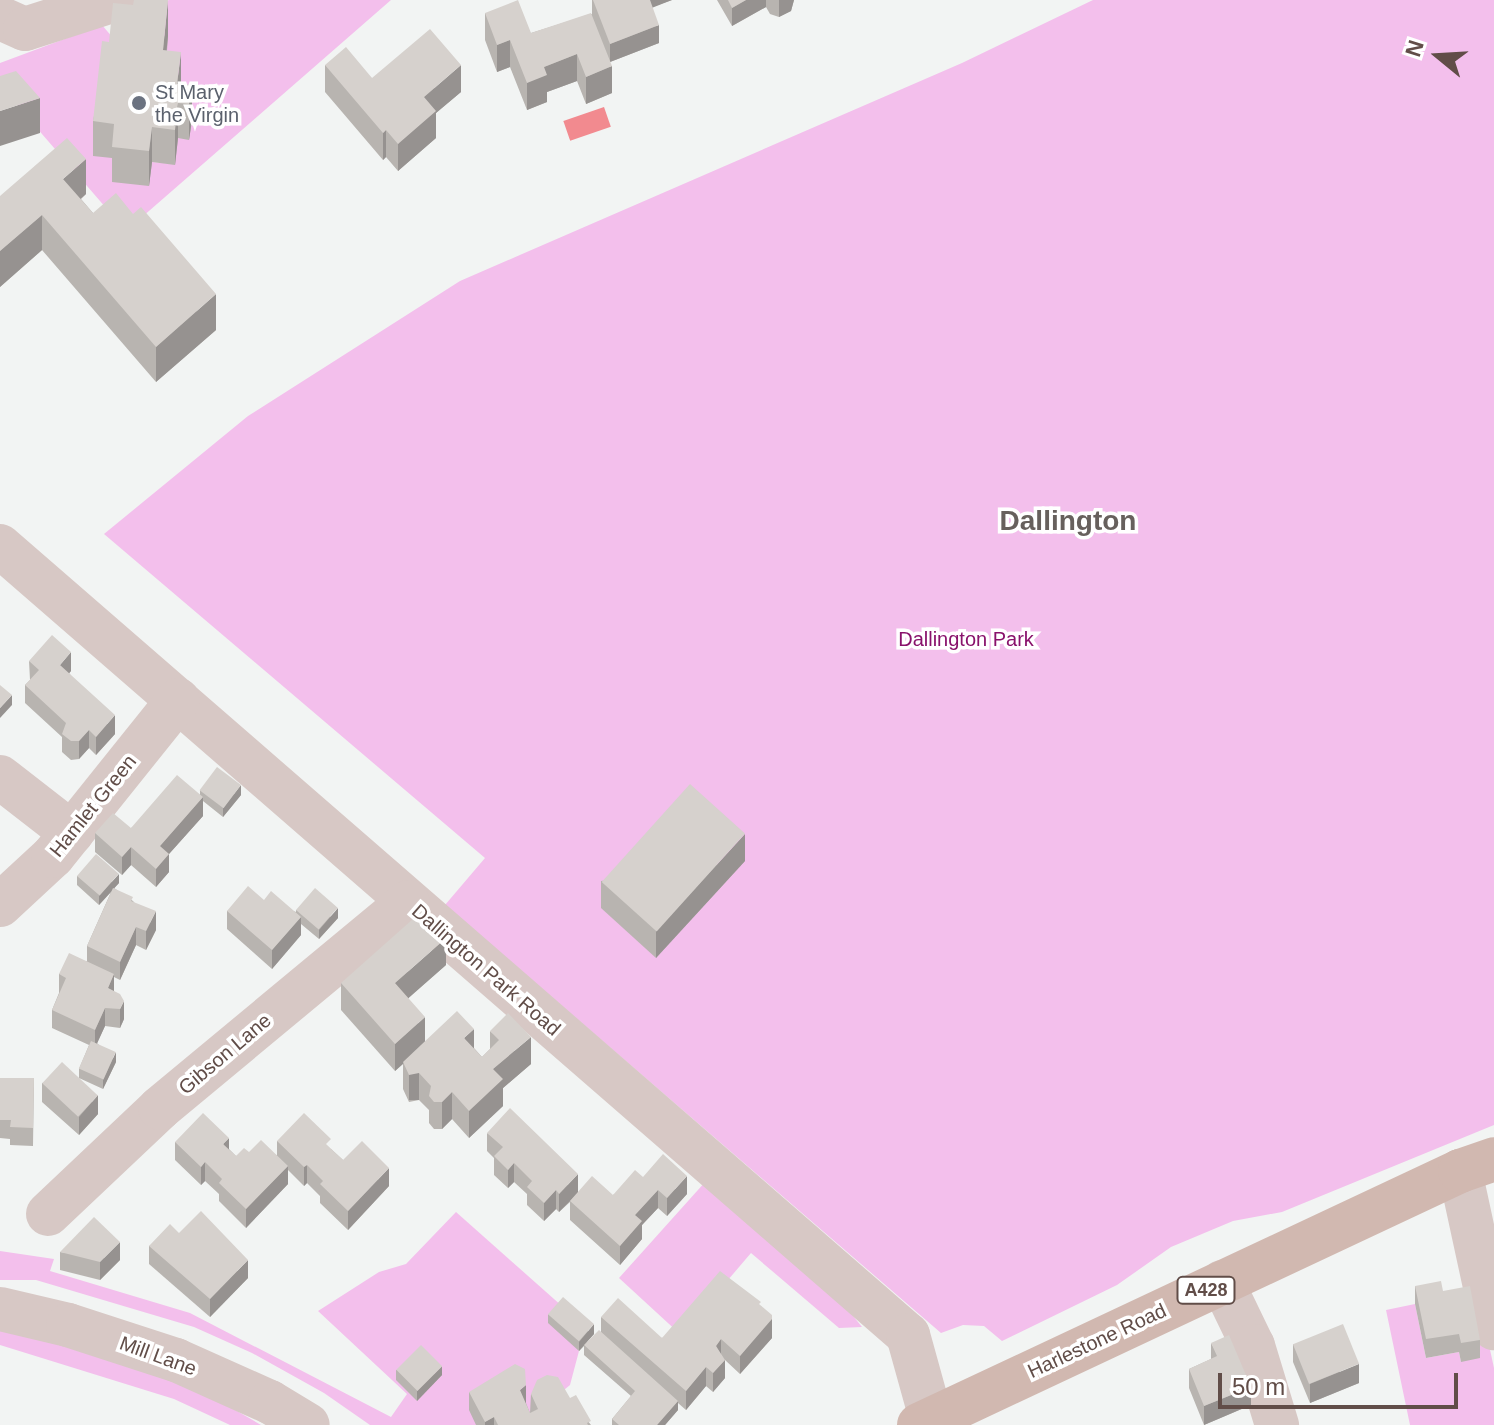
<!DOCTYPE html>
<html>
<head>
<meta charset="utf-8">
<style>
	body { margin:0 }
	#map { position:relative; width:1494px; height:1425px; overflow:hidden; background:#f2f4f3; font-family:Helvetica,sans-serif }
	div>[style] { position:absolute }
	.green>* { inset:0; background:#f3bfec }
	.water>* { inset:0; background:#f28a8f; transform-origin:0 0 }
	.minor>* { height:44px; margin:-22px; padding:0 22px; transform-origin:22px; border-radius:22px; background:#d7c8c5 }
	.major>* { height:44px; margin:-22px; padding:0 22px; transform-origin:22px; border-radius:22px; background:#d1b8b0 }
	.wall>* { inset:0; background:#b8b4b0 }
	.shaded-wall>* { inset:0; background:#969290; transform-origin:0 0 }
	.building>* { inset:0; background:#d6d1cd; transform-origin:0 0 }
	.dots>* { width:22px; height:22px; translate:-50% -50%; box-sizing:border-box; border:4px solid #fff; border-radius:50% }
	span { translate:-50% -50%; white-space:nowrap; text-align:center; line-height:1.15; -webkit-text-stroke:7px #fff; paint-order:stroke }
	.shield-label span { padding:2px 6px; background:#fff; border:2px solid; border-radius:6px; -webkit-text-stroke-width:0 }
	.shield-label { font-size:18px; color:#614d48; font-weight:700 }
	.worship-label { font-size:20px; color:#5b616d }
	.left { translate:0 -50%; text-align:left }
	.park-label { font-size:20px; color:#89126c }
	.street-label { font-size:20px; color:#614d48 }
	.district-label { font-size:28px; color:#67605d; font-weight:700 }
	.north { position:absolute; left:1398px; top:16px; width:80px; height:80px; -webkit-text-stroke:6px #fff; paint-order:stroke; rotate:288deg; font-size:22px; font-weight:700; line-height:32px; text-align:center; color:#614d48 }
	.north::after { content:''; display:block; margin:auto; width:28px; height:36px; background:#614d48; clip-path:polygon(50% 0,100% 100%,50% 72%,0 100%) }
	.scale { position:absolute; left:1218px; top:1373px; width:240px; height:36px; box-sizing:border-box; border:4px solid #614d48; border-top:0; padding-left:10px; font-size:24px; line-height:28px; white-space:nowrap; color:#614d48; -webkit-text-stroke:6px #fff; paint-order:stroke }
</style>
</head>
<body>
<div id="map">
	<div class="green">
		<div style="clip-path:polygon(169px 0,391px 0,126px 231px,16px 104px,0 80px,0 63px,102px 25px,113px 38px,152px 162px,175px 164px,111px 22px)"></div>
		<div style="clip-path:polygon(1093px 0,1494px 0,1494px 1125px,1282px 1212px,1233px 1221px,1171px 1247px,1117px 1285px,1002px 1341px,984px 1326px,963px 1325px,941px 1333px,445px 905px,485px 858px,104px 534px,248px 416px,460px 281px,962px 63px)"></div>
		<div style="clip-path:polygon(706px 1181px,841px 1301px,862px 1327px,839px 1328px,751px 1253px,681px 1335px,619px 1278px)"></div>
		<div style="clip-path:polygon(456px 1212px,563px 1307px,579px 1351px,570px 1385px,558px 1395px,537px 1425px,520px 1408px,526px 1403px,525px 1387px,476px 1425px,370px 1425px,324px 1393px,252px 1353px,194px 1327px,36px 1280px,0 1280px,0 1251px,54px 1259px,50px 1271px,190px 1313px,391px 1417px,407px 1394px,318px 1311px,379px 1272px,406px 1264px)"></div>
		<div style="clip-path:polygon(1415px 1304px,1426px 1358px,1459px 1352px,1461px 1362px,1476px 1338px,1487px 1336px,1494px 1368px,1494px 1425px,1410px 1425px,1386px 1310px)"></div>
		<div style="clip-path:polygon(0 1328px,29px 1333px,167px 1378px,225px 1404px,261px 1425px,230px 1425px,174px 1399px,0 1345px)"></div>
	</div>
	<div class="water">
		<div style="left:604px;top:107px;width:21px;height:43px;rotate:71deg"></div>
	</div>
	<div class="minor">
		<div style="left:0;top:18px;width:27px;rotate:24deg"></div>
		<div style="left:25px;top:29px;width:95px;rotate:-17.9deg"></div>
		<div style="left:0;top:546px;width:1203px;rotate:40.99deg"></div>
		<div style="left:908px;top:1335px;width:86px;rotate:74.5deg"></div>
		<div style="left:0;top:777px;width:91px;rotate:37.9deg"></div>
		<div style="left:0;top:905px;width:72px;rotate:-42.8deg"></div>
		<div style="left:53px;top:856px;width:200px;rotate:-51.3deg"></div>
		<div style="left:1460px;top:1171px;width:161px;rotate:77.8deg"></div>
		<div style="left:48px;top:1214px;width:154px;rotate:-43.4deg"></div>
		<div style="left:160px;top:1108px;width:322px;rotate:-39.7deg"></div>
		<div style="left:1222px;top:1282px;width:71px;rotate:64.2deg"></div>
		<div style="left:1253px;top:1346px;width:83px;rotate:73.1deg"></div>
		<div style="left:0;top:1309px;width:70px;rotate:13.2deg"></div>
		<div style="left:68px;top:1325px;width:114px;rotate:18deg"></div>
		<div style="left:176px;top:1360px;width:103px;rotate:24.1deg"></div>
		<div style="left:270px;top:1402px;width:44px;rotate:31.2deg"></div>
	</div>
	<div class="major">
		<div style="left:919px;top:1425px;width:598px;rotate:-25.15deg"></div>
		<div style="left:1460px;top:1171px;width:36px;rotate:-19deg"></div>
	</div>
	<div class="wall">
		<div style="clip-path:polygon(592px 0,672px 0,652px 7px,659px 43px,610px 62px,612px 93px,586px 104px,577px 81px,547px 92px,547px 102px,527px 110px,510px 67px,497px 72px,485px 40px,485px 13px,531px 33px,592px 14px)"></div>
		<div style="clip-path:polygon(717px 0,794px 0,791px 11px,779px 17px,770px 14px,766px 7px,732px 26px)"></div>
		<div style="clip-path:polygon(168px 36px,167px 51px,181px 84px,192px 85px,192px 120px,189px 140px,178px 138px,175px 165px,152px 162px,149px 186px,112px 182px,112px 158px,93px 156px,93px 121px,109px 42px)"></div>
		<div style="clip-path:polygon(325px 65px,372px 78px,461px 92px,436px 113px,436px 138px,398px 171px,386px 157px,383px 160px,325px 92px)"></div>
		<div style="clip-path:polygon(86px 194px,81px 199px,93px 213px,216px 330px,156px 382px,42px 250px,0 287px,0 196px)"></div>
		<div style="clip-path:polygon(29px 661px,71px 671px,69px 673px,115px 734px,96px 755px,89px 748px,79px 759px,71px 760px,62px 752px,62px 737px,25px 703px,25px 685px,30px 680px)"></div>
		<div style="clip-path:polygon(200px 790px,241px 795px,223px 817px,203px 801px,203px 816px,169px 854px,169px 872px,156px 887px,131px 865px,122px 875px,95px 852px,95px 833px,131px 828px,200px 795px)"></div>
		<div style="clip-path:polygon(745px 861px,656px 958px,601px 908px,601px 881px)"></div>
		<div style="clip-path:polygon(77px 876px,119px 883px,114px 888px,133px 901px,156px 930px,146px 950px,136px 945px,120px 980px,114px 977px,114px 991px,124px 1019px,120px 1028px,105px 1026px,97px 1043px,116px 1062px,103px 1089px,79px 1078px,98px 1114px,79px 1135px,42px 1102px,42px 1083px,79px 1078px,79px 1069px,89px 1045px,52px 1028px,52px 1010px,59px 993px,59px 974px,87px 961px,87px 946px,111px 892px,99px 905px,77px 885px)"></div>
		<div style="clip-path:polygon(264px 900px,296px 912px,296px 910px,338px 918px,319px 939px,301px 924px,301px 935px,272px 969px,227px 929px,227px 911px)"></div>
		<div style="clip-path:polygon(446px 965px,408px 998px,425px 1041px,474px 1048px,482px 1057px,490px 1049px,490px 1031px,531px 1064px,503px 1088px,503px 1106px,469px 1138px,452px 1119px,442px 1129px,434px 1129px,429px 1123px,429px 1110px,419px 1100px,409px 1102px,403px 1089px,403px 1064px,395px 1071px,341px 1010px,341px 983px)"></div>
		<div style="clip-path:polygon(0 1078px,34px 1078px,33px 1146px,10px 1145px,10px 1139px,0 1138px)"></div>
		<div style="clip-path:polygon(487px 1133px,578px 1192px,613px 1195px,643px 1177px,687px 1194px,667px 1216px,658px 1208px,642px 1225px,642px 1239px,620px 1265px,570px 1220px,570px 1202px,559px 1212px,556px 1209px,544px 1221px,527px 1205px,527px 1194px,514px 1182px,508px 1188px,494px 1175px,494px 1158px,487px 1151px)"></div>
		<div style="clip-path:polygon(277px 1141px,331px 1149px,343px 1160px,389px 1186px,348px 1230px,320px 1203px,320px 1196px,307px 1183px,304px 1186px,288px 1170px,288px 1184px,246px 1228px,219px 1201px,219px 1194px,205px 1181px,201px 1185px,175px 1160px,175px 1142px,229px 1149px,236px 1156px,249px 1152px,277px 1155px)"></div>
		<div style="clip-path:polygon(179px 1233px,248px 1278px,210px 1317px,149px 1264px,149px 1246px)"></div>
		<div style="clip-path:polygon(60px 1252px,120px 1260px,100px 1280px,60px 1270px)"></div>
		<div style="clip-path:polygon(1415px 1286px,1443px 1291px,1480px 1340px,1480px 1358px,1461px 1362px,1459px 1352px,1426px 1358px,1415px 1304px)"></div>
		<div style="clip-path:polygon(761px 1306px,772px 1338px,740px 1374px,725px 1360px,725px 1378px,713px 1392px,706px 1386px,686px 1410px,678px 1403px,678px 1410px,665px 1425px,612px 1425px,612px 1419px,631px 1396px,584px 1355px,584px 1346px,579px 1351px,548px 1323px,548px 1314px,594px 1334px,586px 1343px,601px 1332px,601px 1317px,662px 1338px)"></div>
		<div style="clip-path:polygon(1211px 1343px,1251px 1405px,1204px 1425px,1189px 1388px,1189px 1369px,1211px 1359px)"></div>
		<div style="clip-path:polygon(1293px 1344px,1359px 1383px,1310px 1403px,1293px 1362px)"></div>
		<div style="clip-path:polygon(396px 1370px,442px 1375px,417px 1401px,396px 1380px)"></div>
		<div style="clip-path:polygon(469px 1392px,526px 1403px,530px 1413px,531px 1394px,570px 1398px,591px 1425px,476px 1425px,469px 1410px)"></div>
	</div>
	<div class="shaded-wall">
		<div style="clip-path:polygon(168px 0,168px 36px,163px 86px,163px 50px)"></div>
		<div style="clip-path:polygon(649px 0,672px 0,649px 9px)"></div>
		<div style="clip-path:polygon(746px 0,766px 0,766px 7px,732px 26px,732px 8px)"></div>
		<div style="clip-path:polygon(779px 0,794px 0,791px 11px,779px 17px)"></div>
		<div style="clip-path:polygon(659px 25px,659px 43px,610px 62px,610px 44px)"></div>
		<div style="clip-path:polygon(510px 40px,510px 67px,497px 72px,497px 45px)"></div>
		<div style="clip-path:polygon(181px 52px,181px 87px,178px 103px,178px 138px,175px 165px,175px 130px,177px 84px)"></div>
		<div style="clip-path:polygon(577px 54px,577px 81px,547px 92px,547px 102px,527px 110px,527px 83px,544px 67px)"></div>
		<div style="clip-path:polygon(461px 65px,461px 92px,436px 113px,436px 138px,398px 171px,398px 144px,424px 97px)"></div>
		<div style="clip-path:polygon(612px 66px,612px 93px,586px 104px,586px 77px)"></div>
		<div style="clip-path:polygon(192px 85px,192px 120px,189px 140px,189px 104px)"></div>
		<div style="clip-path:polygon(40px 98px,40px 133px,0 146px,0 111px)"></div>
		<div style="clip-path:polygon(152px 127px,152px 162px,149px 186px,149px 151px)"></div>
		<div style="clip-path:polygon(386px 130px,386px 157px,383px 160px,383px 133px)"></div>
		<div style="clip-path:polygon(86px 159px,86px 194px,63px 214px,63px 179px)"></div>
		<div style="clip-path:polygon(42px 215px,42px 250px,0 287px,0 251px)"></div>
		<div style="clip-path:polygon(216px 294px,216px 330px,156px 382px,156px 347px)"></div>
		<div style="clip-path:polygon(71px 652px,71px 671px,60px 684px,60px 665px)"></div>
		<div style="clip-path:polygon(12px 695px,12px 705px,0 718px,0 708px)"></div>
		<div style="clip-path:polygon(115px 715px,115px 734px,96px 755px,96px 737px)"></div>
		<div style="clip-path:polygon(89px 730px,89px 748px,79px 759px,79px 741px)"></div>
		<div style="clip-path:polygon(241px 785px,241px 795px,223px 817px,223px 808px)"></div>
		<div style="clip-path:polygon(203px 797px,203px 816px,169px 854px,169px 872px,156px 887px,156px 869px,160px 846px)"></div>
		<div style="clip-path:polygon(745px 834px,745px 861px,656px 958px,656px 931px)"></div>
		<div style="clip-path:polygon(131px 847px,131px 865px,122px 875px,122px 857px)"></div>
		<div style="clip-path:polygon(119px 874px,119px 883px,99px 905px,99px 896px)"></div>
		<div style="clip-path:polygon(338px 908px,338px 918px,319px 939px,319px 930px)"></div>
		<div style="clip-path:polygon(156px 911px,156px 930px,146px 950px,146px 931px)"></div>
		<div style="clip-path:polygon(301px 917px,301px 935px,272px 969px,272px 950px)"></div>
		<div style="clip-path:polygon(136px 927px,136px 945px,120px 980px,120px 962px)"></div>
		<div style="clip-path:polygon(446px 938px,446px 965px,395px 1010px,395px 983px)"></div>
		<div style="clip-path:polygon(114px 974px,114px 992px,108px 988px)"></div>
		<div style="clip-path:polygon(124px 1001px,124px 1019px,120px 1028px,120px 1009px)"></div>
		<div style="clip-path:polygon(105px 1008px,105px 1026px,95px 1048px,95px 1030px)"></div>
		<div style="clip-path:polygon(425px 1017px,425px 1044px,395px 1071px,395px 1044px)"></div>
		<div style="clip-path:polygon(474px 1029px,474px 1056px,464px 1038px)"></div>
		<div style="clip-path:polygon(531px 1037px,531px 1064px,503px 1088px,503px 1106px,469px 1138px,469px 1111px,493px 1069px)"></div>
		<div style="clip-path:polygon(116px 1052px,116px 1062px,103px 1089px,103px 1080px)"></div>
		<div style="left:419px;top:1073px;width:27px;height:10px;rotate:90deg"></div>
		<div style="clip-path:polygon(452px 1092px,452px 1119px,442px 1129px,442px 1102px)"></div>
		<div style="clip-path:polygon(98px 1095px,98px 1114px,79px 1135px,79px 1117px)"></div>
		<div style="clip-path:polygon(229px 1138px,229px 1156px,223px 1144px)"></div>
		<div style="clip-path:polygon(205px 1162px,205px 1181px,201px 1185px,201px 1167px)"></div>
		<div style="clip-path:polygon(514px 1163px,514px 1182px,508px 1188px,508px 1170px)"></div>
		<div style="clip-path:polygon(307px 1165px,307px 1183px,304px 1186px,304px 1167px)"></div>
		<div style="clip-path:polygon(288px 1166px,288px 1184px,246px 1228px,246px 1209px)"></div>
		<div style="clip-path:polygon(389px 1168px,389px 1186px,348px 1230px,348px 1211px)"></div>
		<div style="clip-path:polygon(578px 1174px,578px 1193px,559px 1212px,559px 1194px)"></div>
		<div style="clip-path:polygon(687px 1176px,687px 1194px,667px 1216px,667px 1198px)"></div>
		<div style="clip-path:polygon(556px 1190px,556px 1209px,544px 1221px,544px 1203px)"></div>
		<div style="clip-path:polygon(658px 1190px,658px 1208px,642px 1225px,642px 1239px,620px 1265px,620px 1246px,635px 1215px)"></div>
		<div style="clip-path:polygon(120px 1242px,120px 1260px,100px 1280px,100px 1262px)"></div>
		<div style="clip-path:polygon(248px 1260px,248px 1278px,210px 1317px,210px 1299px)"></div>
		<div style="clip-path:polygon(772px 1315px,772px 1338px,740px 1374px,740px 1356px)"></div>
		<div style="clip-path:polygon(594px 1324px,594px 1334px,579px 1351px,579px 1342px)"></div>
		<div style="clip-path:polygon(721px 1339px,721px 1357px,716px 1346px)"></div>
		<div style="clip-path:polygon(725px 1360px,725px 1378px,713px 1392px,713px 1373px)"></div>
		<div style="clip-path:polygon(1359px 1364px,1359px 1383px,1310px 1403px,1310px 1384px)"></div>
		<div style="clip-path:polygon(442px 1366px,442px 1375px,417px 1401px,417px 1391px)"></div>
		<div style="clip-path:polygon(706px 1367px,706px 1386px,686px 1410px,686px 1391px)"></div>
		<div style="clip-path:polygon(526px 1385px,526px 1403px,520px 1408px,520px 1390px)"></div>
		<div style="clip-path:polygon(1251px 1387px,1251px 1405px,1204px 1425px,1204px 1406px)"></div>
		<div style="clip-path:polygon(678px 1401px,678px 1410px,665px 1425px,657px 1425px)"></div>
		<div style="clip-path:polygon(494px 1417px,494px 1425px,485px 1425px,485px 1422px)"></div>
	</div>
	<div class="building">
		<div style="clip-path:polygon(134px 0,168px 0,163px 50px,181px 52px,177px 84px,192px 85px,189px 104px,178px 103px,175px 130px,152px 127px,149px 151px,112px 147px,114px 124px,93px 121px,102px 41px,109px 42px,113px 3px,133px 5px)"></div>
		<div style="clip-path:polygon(518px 0,531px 33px,591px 13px,612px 66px,586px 77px,577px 54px,544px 67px,547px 75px,527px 83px,510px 40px,497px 45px,485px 13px)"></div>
		<div style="clip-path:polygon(593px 0,650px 0,659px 25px,610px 44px)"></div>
		<div style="clip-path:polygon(728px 0,746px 0,732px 8px)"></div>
		<div style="clip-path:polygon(430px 29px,461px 65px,424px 97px,436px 111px,398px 144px,386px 130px,383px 133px,325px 65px,346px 47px,372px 78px)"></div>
		<div style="clip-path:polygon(16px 71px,40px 98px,0 111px,0 76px)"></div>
		<div style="clip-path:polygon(67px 138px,86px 159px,63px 179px,93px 213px,116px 193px,133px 214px,141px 207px,216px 294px,156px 347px,42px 215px,0 251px,0 196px)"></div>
		<div style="clip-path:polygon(52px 635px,71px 652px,60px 665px,115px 715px,96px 737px,89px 730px,79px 741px,71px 741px,62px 734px,66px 723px,25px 685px,39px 670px,29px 661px)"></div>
		<div style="clip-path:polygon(0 685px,12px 695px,0 708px)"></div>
		<div style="left:217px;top:767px;width:30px;height:29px;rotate:37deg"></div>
		<div style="clip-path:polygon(177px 775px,203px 797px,160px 846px,169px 854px,156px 869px,131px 847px,122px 857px,95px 833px,113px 813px,131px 828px)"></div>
		<div style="left:690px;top:784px;width:74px;height:132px;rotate:42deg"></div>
		<div style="left:96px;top:854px;width:30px;height:29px;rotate:41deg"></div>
		<div style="clip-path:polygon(248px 886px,264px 900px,271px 891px,301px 917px,272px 950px,227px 911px)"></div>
		<div style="clip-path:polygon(113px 888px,133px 897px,131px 901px,156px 911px,146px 931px,136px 927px,120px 962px,87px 946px)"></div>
		<div style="left:315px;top:888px;width:30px;height:29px;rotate:41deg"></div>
		<div style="clip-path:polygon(422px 911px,446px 938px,395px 983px,425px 1017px,395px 1044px,341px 983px)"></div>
		<div style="clip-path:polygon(69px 953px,114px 974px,108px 988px,120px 994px,124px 1001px,120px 1009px,105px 1008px,95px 1030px,52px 1010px,66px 978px,59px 974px)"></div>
		<div style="clip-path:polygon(457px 1011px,474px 1029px,464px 1038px,482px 1057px,499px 1040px,490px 1031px,508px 1013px,531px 1037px,493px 1069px,503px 1079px,469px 1111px,452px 1092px,442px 1102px,434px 1102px,429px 1096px,431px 1086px,419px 1073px,409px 1075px,403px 1062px)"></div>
		<div style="left:91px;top:1041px;width:27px;height:30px;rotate:24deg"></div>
		<div style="left:62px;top:1062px;width:49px;height:29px;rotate:43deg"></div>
		<div style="clip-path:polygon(0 1078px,34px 1078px,33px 1128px,10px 1127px,11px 1120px,0 1120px)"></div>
		<div style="clip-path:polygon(510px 1108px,578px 1174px,559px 1194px,556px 1190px,544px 1203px,527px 1187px,532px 1181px,514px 1163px,508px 1170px,494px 1156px,503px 1147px,487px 1133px)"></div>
		<div style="clip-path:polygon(203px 1113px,229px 1138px,223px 1144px,236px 1156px,244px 1148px,249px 1152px,261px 1140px,288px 1166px,246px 1209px,219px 1183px,222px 1179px,205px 1162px,201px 1167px,175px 1142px)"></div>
		<div style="clip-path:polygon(304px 1113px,331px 1139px,326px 1144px,343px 1160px,362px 1141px,389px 1168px,348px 1211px,320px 1184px,323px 1181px,307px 1165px,304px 1167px,277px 1141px)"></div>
		<div style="clip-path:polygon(663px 1154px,687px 1176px,667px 1198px,658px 1190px,635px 1215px,642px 1221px,620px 1246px,570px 1201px,592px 1176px,613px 1195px,635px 1170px,643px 1177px)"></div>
		<div style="clip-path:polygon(201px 1211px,248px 1260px,210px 1299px,149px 1246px,170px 1224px,179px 1233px)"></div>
		<div style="clip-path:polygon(94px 1217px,120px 1242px,100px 1262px,60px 1252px)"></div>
		<div style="clip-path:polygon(720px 1271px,761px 1302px,759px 1304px,772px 1315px,772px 1319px,740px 1356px,721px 1339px,716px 1346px,725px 1360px,713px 1373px,706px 1367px,686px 1391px,601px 1317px,618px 1298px,662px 1338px)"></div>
		<div style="clip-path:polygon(1441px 1281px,1443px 1291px,1470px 1286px,1480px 1340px,1461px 1343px,1459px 1334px,1426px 1339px,1415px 1286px)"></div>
		<div style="left:563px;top:1297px;width:41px;height:23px;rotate:41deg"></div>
		<div style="left:1343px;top:1324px;width:43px;height:54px;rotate:68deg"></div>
		<div style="clip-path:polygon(599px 1330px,678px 1401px,657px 1425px,619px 1425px,612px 1419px,635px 1391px,584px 1345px)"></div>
		<div style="clip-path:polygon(1229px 1335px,1251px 1387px,1204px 1406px,1189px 1369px,1217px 1356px,1211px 1343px)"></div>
		<div style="left:421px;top:1345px;width:30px;height:35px;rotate:45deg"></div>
		<div style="clip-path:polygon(515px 1364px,525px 1369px,526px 1385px,520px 1390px,530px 1413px,538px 1409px,531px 1394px,537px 1380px,547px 1375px,558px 1377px,570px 1398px,576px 1395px,591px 1421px,587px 1423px,588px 1425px,498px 1425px,494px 1417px,485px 1422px,469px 1392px)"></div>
	</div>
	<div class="dots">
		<div style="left:139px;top:103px;background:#6b7280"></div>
	</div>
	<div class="shield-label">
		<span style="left:1206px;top:1290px">A428</span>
	</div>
	<div class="worship-label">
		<span class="left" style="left:155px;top:104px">St Mary<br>the Virgin</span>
	</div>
	<div class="park-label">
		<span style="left:966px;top:639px">Dallington Park</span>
	</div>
	<div class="street-label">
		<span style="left:93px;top:806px;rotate:-51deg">Hamlet Green</span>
		<span style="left:486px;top:970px;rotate:41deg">Dallington Park Road</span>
		<span style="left:225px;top:1054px;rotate:-40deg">Gibson Lane</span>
		<span style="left:1097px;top:1341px;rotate:-25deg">Harlestone Road</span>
		<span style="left:158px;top:1356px;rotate:20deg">Mill Lane</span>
	</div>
	<div class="district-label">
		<span style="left:1068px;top:521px">Dallington</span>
	</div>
	<div class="north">N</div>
	<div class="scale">50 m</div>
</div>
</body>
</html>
